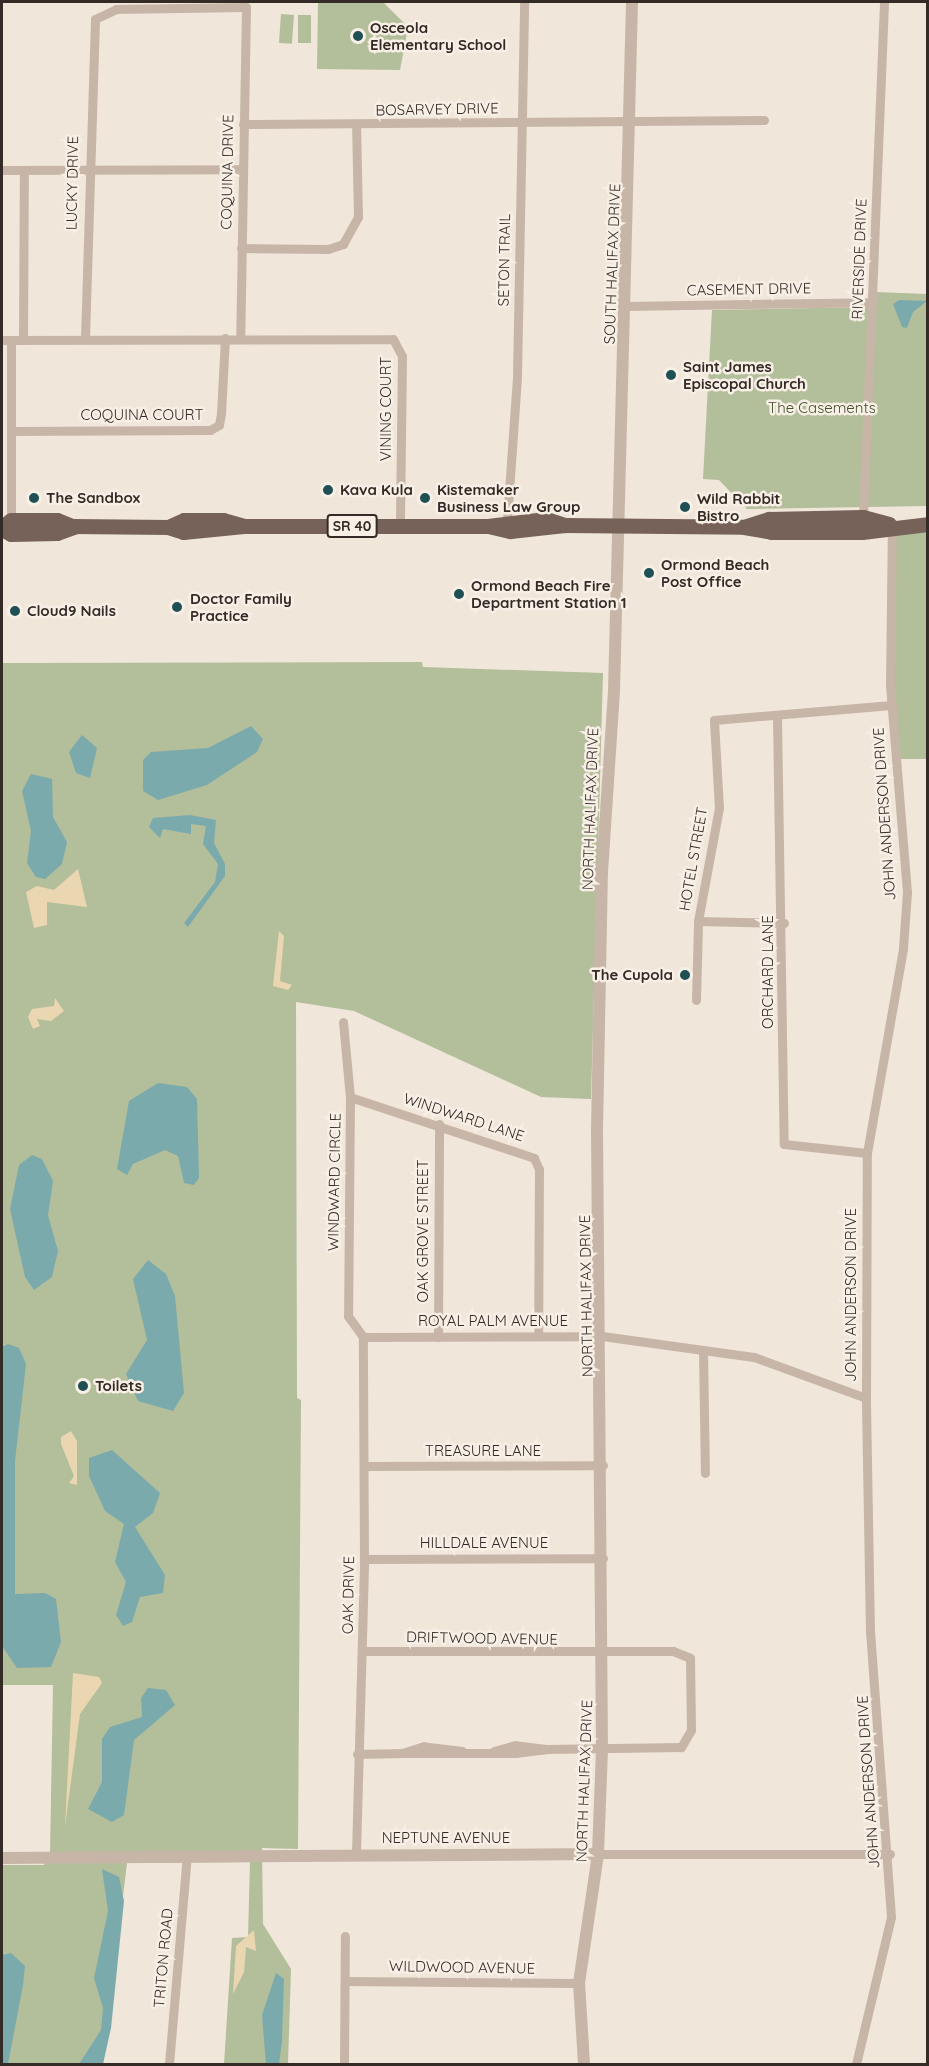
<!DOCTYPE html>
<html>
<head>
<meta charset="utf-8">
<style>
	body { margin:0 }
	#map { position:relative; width:929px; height:2066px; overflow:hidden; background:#f0e6da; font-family:Quicksand,sans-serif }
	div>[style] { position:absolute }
	.green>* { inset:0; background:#b3be9b; transform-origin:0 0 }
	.sand>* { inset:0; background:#ead7b2 }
	.water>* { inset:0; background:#7baaac }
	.minor>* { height:9px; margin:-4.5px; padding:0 4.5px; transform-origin:4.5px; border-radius:4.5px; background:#c7b6a7 }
	.tertiary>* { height:12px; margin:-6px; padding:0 6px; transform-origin:6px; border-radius:6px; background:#c7b6a7 }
	.primary>* { height:15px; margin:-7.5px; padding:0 7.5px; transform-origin:7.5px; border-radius:7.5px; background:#766259 }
	.dots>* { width:16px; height:16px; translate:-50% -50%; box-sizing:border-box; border:3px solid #f8f0e6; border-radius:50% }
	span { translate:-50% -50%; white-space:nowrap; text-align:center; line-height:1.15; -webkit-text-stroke:5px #f8f0e6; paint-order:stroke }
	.shield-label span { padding:2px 4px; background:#f8f0e6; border:2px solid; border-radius:4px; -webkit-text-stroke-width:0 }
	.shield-label { font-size:14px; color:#342b27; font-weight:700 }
	.poi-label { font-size:15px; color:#342b27; font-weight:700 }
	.left { translate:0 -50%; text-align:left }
	.right { translate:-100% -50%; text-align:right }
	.street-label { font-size:15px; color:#342b27 }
	.park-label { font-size:15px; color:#44512c }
	.frame { position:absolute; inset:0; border:3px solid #342b27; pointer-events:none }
</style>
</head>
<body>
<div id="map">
	<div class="green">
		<div style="clip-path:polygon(318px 2px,383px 2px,408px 27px,400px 70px,317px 69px)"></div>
		<div style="left:281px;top:14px;width:13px;height:29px;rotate:4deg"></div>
		<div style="left:298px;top:15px;width:13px;height:28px"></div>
		<div style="clip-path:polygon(875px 292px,927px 294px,927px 506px,747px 509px,719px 480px,703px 479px,712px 310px,874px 307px)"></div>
		<div style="left:927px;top:524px;width:235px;height:35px;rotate:90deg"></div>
		<div style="clip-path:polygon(422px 662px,423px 667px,603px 673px,591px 1099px,541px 1097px,354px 1011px,296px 1002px,297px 1398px,301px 1400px,298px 1849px,262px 1848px,263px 1924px,291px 1969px,288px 2064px,224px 2064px,232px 1938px,248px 1937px,250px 1862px,127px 1863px,103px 2064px,2px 2064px,2px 1865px,44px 1865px,50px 1854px,53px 1685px,2px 1685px,2px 663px)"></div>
	</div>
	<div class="sand">
		<div style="clip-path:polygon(78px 869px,87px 907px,47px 902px,47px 925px,34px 928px,26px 892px,37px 886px,54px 890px)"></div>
		<div style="clip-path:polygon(279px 931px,284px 936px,280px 981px,292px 985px,288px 990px,273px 986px)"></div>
		<div style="clip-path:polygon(55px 998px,64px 1011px,51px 1021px,37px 1019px,40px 1026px,33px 1029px,28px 1017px,32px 1009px,54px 1006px)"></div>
		<div style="clip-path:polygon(71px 1431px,77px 1441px,77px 1485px,69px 1483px,74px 1476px,61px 1444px,61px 1437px)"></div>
		<div style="clip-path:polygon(73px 1673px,99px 1677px,102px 1683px,80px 1714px,65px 1826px)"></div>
		<div style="clip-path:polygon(254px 1930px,256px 1951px,246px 1947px,244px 1972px,233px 1994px,236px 1946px)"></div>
	</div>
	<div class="water">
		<div style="clip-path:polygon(899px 300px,927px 301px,913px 312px,907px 328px,902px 327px,893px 304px)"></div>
		<div style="clip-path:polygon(251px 726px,263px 739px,257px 752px,207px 785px,158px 800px,143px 791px,143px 760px,151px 752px,208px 748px)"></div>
		<div style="clip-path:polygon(82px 735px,97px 748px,90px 778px,76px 773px,69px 752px)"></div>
		<div style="clip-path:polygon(31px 774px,52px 779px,53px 817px,67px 842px,62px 864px,45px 879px,36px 877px,27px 863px,31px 831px,22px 791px)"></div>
		<div style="clip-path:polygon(190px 815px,216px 820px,214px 843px,225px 864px,225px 876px,188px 927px,184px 923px,215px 882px,218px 864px,203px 844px,206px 826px,191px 824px,191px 834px,163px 829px,160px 838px,149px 827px,153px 818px)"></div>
		<div style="clip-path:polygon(158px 1083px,187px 1087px,197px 1099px,199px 1178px,194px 1185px,184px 1183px,178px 1156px,165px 1150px,133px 1164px,127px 1175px,117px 1169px,129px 1101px)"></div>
		<div style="clip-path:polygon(32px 1155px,42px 1159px,53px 1181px,48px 1215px,58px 1251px,52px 1277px,34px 1290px,25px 1277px,10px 1209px,19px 1165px)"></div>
		<div style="clip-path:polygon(148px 1260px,166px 1274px,175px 1296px,184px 1393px,173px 1411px,138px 1401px,126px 1374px,147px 1340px,133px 1279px)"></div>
		<div style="clip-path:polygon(8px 1344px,19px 1348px,26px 1364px,15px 1461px,15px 1594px,45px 1593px,56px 1599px,61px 1642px,51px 1667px,17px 1668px,2px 1646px,2px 1347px)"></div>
		<div style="clip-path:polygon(112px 1450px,160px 1493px,153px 1513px,135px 1527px,165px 1575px,163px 1593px,140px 1597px,132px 1622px,123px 1626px,116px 1615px,126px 1582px,115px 1562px,124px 1524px,105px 1511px,89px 1476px,89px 1458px)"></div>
		<div style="clip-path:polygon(148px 1688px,166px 1690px,175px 1705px,134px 1740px,124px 1815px,112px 1822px,88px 1809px,102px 1782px,102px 1739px,110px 1727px,142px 1717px,141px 1698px)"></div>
		<div style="clip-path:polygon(102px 1869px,119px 1877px,124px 1901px,111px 2028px,103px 2064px,79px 2064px,101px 2030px,103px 2008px,94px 1978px,108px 1911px)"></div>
		<div style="clip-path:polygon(11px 1953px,25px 1966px,23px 1985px,8px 2064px,2px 2064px,2px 1955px)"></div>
		<div style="clip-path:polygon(276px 1973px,284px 1979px,282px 2041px,279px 2064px,266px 2064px,262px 2015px)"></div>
	</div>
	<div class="minor">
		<div style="left:243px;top:124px;width:521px;rotate:-0.44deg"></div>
		<div style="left:2px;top:170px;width:239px;rotate:-0.2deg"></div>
		<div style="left:241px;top:248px;width:87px;rotate:0.7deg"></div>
		<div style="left:328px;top:249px;width:16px;rotate:-18deg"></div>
		<div style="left:343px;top:244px;width:31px;rotate:-61deg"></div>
		<div style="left:358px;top:217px;width:92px;rotate:-91.2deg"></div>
		<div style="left:626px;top:306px;width:246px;rotate:-0.9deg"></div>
		<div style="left:85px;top:338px;width:319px;rotate:-88.2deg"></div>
		<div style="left:95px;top:19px;width:23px;rotate:-25deg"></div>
		<div style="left:116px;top:9px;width:130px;rotate:-0.9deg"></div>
		<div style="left:246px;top:7px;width:331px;rotate:91deg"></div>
		<div style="left:2px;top:340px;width:391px;rotate:-0.1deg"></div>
		<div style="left:393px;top:339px;width:19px;rotate:62deg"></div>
		<div style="left:402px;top:356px;width:170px;rotate:90.7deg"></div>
		<div style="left:23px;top:340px;width:169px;rotate:-89.7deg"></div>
		<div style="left:11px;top:341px;width:179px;rotate:90deg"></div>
		<div style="left:12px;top:431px;width:198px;rotate:-0.3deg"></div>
		<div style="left:210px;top:430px;width:10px;rotate:-29deg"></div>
		<div style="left:219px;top:425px;width:11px;rotate:-80deg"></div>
		<div style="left:221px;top:414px;width:76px;rotate:-87deg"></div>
		<div style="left:863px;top:517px;width:515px;rotate:-87.66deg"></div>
		<div style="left:507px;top:520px;width:144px;rotate:-86deg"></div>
		<div style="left:517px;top:376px;width:374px;rotate:-88.9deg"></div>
		<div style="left:777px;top:718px;width:426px;rotate:89.1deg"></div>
		<div style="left:784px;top:1144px;width:83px;rotate:6.2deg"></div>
		<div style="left:698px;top:921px;width:86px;rotate:1.3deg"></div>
		<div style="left:696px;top:1000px;width:79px;rotate:-88.5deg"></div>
		<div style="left:698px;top:921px;width:115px;rotate:-79.5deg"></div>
		<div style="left:719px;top:808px;width:88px;rotate:-93.3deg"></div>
		<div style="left:714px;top:720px;width:178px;rotate:-4.8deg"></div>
		<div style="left:343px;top:1022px;width:75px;rotate:84.7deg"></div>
		<div style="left:350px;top:1097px;width:219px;rotate:90.5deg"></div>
		<div style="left:348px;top:1316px;width:26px;rotate:54deg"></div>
		<div style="left:350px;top:1097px;width:194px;rotate:18.3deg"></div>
		<div style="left:534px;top:1158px;width:12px;rotate:66deg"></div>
		<div style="left:539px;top:1169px;width:167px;rotate:90.3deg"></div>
		<div style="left:363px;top:1337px;width:239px;rotate:-0.2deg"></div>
		<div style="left:602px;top:1336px;width:153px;rotate:7.9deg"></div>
		<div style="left:754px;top:1357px;width:119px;rotate:20.1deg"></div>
		<div style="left:438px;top:1337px;width:213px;rotate:-89.7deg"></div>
		<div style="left:703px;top:1350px;width:123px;rotate:89.1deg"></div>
		<div style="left:364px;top:1466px;width:239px;rotate:-0.2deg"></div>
		<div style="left:364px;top:1559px;width:239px;rotate:-0.2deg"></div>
		<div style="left:362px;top:1651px;width:311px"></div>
		<div style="left:673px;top:1651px;width:18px;rotate:22deg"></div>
		<div style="left:690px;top:1658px;width:72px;rotate:89.2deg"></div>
		<div style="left:691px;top:1730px;width:20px;rotate:120deg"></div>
		<div style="left:681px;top:1747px;width:135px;rotate:179.2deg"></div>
		<div style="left:462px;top:1751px;width:38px;rotate:-173deg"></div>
		<div style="left:424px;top:1746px;width:22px;rotate:162deg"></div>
		<div style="left:403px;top:1753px;width:112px"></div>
		<div style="left:515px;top:1753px;width:31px;rotate:-7deg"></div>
		<div style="left:546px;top:1749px;width:31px;rotate:-173deg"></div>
		<div style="left:515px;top:1745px;width:22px;rotate:164deg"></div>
		<div style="left:357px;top:1754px;width:46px;rotate:-1.2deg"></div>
		<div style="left:356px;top:1853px;width:294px;rotate:-88.4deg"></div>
		<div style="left:364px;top:1559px;width:222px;rotate:-90.3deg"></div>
		<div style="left:598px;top:1854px;width:292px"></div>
		<div style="left:345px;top:1981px;width:234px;rotate:0.5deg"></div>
		<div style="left:169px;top:2064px;width:211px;rotate:-85.1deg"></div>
		<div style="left:344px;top:2064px;width:128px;rotate:-89.6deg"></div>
		<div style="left:856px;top:2064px;width:151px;rotate:-76.6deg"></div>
		<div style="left:891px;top:1917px;width:285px;rotate:-94.2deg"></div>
		<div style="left:870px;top:1633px;width:235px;rotate:-91deg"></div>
		<div style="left:866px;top:1398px;width:245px;rotate:-89.8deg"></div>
		<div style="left:867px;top:1153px;width:208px;rotate:-80deg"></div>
		<div style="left:903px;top:948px;width:56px;rotate:-85.9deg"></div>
		<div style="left:907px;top:892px;width:208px;rotate:-94.7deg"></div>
		<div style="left:890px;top:685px;width:160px;rotate:-89.3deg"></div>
	</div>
	<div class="tertiary">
		<div style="left:2px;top:1858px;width:596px;rotate:-0.38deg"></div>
		<div style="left:584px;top:2064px;width:81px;rotate:-93.5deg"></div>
		<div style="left:579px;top:1983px;width:130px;rotate:-81.6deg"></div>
		<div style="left:598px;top:1854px;width:104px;rotate:-87.8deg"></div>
		<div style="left:602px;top:1750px;width:620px;rotate:-90.46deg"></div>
		<div style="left:597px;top:1130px;width:258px;rotate:-88.9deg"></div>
		<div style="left:602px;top:872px;width:182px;rotate:-86.2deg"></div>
		<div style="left:614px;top:690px;width:688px;rotate:-88.5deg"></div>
	</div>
	<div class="primary">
		<div style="left:488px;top:526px;width:58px;rotate:-6.9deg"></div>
		<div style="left:546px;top:519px;width:20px;rotate:18deg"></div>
		<div style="left:565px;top:525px;width:179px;rotate:0.6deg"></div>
		<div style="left:744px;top:527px;width:27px;rotate:10deg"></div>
		<div style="left:771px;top:532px;width:91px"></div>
		<div style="left:862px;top:532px;width:66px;rotate:-6.9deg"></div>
		<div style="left:747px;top:526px;width:23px;rotate:-18deg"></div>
		<div style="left:769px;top:519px;width:94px;rotate:-1.2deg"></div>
		<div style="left:863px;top:517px;width:27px;rotate:15deg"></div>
		<div style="left:2px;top:527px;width:11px;rotate:-38deg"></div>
		<div style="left:11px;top:520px;width:46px"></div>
		<div style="left:57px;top:520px;width:16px;rotate:22deg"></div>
		<div style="left:72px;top:526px;width:96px;rotate:0.6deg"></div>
		<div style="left:168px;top:527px;width:16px;rotate:18deg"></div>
		<div style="left:183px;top:532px;width:61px;rotate:-5.6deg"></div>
		<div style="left:168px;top:527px;width:17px;rotate:-24deg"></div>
		<div style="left:184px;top:520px;width:39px"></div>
		<div style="left:223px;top:520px;width:22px;rotate:16deg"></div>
		<div style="left:244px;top:526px;width:244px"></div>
		<div style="left:488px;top:526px;width:23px;rotate:13deg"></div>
		<div style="left:510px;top:531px;width:55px;rotate:-6.2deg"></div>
		<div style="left:2px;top:529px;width:10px;rotate:29deg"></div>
		<div style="left:11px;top:534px;width:46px;rotate:-1.2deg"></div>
		<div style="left:57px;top:533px;width:20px;rotate:-20deg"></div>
	</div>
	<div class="dots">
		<div style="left:358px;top:36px;background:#1f5054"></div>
		<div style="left:671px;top:375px;background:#1f5054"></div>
		<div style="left:328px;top:490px;background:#1f5054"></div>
		<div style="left:34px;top:498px;background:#1f5054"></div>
		<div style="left:425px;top:498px;background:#1f5054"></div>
		<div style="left:685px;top:507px;background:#1f5054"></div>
		<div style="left:649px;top:573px;background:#1f5054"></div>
		<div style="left:459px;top:594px;background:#1f5054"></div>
		<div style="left:177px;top:607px;background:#1f5054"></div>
		<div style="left:15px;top:611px;background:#1f5054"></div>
		<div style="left:685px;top:975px;background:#1f5054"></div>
		<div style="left:83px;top:1386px;background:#1f5054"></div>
	</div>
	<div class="shield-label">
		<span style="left:352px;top:526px">SR 40</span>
	</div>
	<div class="poi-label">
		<span class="left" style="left:370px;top:36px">Osceola<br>Elementary School</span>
		<span class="left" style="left:683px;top:375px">Saint James<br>Episcopal Church</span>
		<span class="left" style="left:437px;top:498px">Kistemaker<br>Business Law Group</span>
		<span class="left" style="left:340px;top:490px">Kava Kula</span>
		<span class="left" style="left:46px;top:498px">The Sandbox</span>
		<span class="left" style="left:697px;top:507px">Wild Rabbit<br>Bistro</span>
		<span class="left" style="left:661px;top:573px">Ormond Beach<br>Post Office</span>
		<span class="left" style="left:471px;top:594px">Ormond Beach Fire<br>Department Station 1</span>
		<span class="left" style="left:190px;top:607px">Doctor Family<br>Practice</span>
		<span class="left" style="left:27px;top:611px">Cloud9 Nails</span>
		<span class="right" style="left:673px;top:975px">The Cupola</span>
		<span class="left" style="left:95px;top:1386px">Toilets</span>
	</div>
	<div class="street-label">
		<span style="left:437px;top:109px;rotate:-1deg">BOSARVEY DRIVE</span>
		<span style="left:227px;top:172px;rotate:-89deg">COQUINA DRIVE</span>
		<span style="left:72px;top:183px;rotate:-89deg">LUCKY DRIVE</span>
		<span style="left:859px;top:259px;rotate:-88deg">RIVERSIDE DRIVE</span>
		<span style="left:504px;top:260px;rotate:-89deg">SETON TRAIL</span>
		<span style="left:612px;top:264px;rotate:-88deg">SOUTH HALIFAX DRIVE</span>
		<span style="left:749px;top:289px;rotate:-1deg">CASEMENT DRIVE</span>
		<span style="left:386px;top:409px;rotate:-90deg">VINING COURT</span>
		<span style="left:142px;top:415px">COQUINA COURT</span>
		<span style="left:590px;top:809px;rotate:-88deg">NORTH HALIFAX DRIVE</span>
		<span style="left:884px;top:814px;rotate:-94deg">JOHN ANDERSON DRIVE</span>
		<span style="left:693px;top:859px;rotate:-80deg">HOTEL STREET</span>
		<span style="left:768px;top:972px;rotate:-90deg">ORCHARD LANE</span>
		<span style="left:464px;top:1117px;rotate:18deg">WINDWARD LANE</span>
		<span style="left:334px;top:1182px;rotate:-89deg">WINDWARD CIRCLE</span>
		<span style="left:423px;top:1231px;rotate:-90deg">OAK GROVE STREET</span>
		<span style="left:851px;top:1295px;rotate:-90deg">JOHN ANDERSON DRIVE</span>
		<span style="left:586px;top:1296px;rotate:-91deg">NORTH HALIFAX DRIVE</span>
		<span style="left:493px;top:1321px">ROYAL PALM AVENUE</span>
		<span style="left:483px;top:1451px">TREASURE LANE</span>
		<span style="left:484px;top:1543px">HILLDALE AVENUE</span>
		<span style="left:348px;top:1595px;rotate:-89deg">OAK DRIVE</span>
		<span style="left:482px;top:1638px;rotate:1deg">DRIFTWOOD AVENUE</span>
		<span style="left:584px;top:1781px;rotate:-88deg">NORTH HALIFAX DRIVE</span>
		<span style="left:868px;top:1782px;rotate:-94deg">JOHN ANDERSON DRIVE</span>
		<span style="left:446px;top:1838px">NEPTUNE AVENUE</span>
		<span style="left:163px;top:1958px;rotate:-85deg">TRITON ROAD</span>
		<span style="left:462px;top:1967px;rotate:1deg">WILDWOOD AVENUE</span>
	</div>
	<div class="park-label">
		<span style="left:822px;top:408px">The Casements</span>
	</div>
	<div class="frame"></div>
</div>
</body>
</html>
